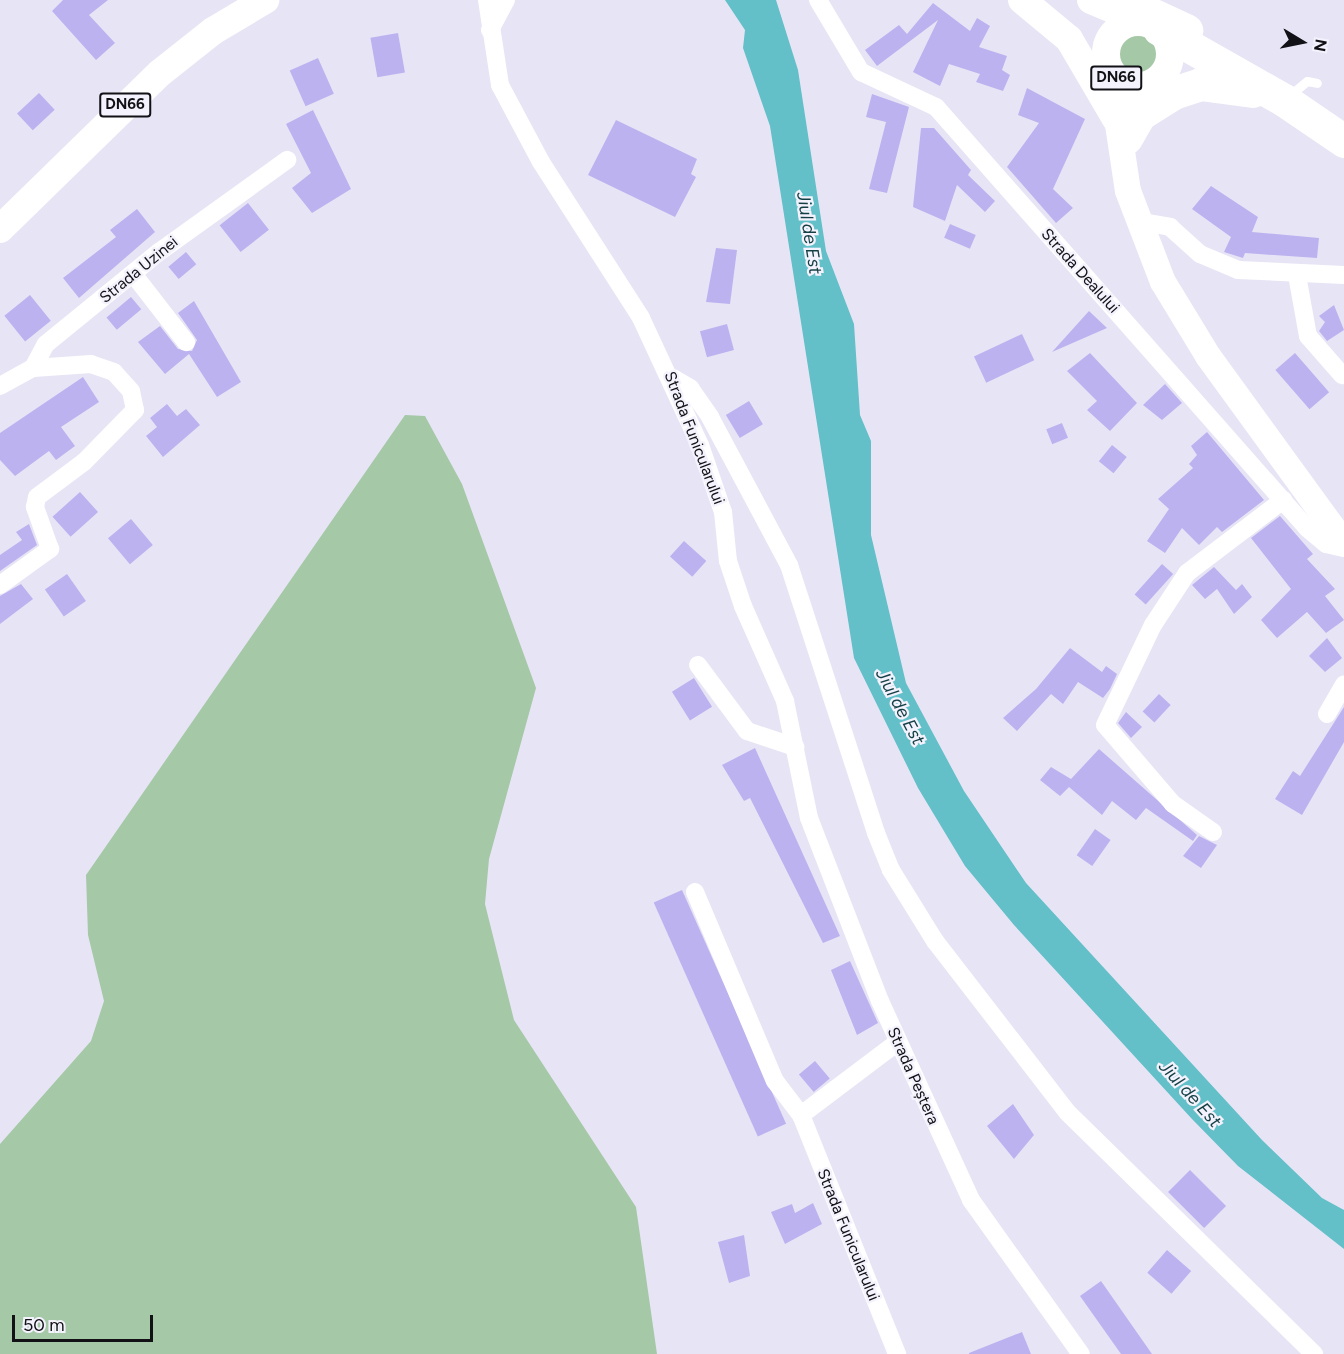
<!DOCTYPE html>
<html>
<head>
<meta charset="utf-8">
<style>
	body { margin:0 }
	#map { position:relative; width:1344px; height:1354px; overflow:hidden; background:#e7e5f5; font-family:Figtree,sans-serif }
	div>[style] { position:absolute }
	.green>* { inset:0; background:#a5c8a7 }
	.water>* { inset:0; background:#63bfc8 }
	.building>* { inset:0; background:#bdb2f0; transform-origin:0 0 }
	.lane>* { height:9px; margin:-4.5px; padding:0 4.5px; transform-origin:4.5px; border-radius:4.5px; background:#fff }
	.street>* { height:18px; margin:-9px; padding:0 9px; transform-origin:9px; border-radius:9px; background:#fff }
	.secondary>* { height:26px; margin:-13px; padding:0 13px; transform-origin:13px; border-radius:13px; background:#fff }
	.primary>* { height:28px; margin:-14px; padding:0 14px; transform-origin:14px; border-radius:14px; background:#fff }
	.primary>.ring { margin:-14px; padding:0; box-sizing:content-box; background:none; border:28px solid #fff; border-radius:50% }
	.highway>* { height:33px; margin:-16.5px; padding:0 16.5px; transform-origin:16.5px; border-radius:16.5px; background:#fff }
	span { translate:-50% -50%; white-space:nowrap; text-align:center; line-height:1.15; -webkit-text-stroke:4.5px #f4f3fd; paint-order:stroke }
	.shield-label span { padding:2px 4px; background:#f4f3fd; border:2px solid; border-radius:4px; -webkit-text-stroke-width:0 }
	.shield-label { font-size:15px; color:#111116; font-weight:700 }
	.street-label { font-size:16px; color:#111116 }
	.water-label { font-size:18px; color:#143f44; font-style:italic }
	.north { position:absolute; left:1272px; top:12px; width:60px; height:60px; -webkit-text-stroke:4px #f4f3fd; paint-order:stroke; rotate:100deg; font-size:16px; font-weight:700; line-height:24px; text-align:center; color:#111116 }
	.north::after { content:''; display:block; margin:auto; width:21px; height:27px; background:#111116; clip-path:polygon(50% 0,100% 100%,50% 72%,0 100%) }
	.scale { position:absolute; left:12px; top:1315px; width:141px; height:27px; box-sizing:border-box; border:3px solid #111116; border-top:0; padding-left:8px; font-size:18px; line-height:21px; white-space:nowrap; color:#111116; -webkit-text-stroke:4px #f4f3fd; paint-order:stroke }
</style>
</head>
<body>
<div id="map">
	<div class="green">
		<div style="clip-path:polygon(1128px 22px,1170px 51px,1163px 74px,1153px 82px,1126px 84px,1107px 63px,1108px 41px)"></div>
		<div style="clip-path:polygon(405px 415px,425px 416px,462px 484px,536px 688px,489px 859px,485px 904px,514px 1020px,636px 1207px,657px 1354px,0 1354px,0 1144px,91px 1041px,104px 1001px,88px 935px,86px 875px)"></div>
	</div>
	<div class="water">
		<div style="clip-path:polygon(725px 0,776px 0,798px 70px,826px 251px,854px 324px,860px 415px,871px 441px,871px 535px,906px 683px,964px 791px,1026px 883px,1262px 1140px,1322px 1198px,1344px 1210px,1344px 1249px,1238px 1166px,1192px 1119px,1014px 925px,965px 866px,918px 788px,854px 658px,770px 126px,743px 48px,745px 30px)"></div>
	</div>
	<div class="building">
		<div style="clip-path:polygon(63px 0,108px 0,89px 15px,115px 43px,96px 60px,52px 11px)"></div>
		<div style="clip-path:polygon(933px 3px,970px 31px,977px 18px,990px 26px,979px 47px,1007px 56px,1002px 70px,1010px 75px,1003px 91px,976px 82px,980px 74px,949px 64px,940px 86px,913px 72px,938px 20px,877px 66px,865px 50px,899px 25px,907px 34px)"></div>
		<div style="left:398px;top:33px;width:40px;height:28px;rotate:80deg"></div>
		<div style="left:318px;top:58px;width:39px;height:31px;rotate:66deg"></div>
		<div style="clip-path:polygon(1027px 88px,1085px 119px,1053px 189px,1073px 208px,1056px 223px,1007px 167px,1039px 123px,1018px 115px)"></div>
		<div style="left:39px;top:93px;width:23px;height:30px;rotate:47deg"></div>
		<div style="clip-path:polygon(872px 94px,909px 107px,887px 193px,869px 189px,886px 122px,866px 117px)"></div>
		<div style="clip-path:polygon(313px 110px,351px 189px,312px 213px,292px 188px,311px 173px,286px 124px)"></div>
		<div style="clip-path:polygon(616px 120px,697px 159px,691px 174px,696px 177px,675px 217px,588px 175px)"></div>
		<div style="clip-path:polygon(921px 128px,934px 128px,971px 170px,968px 175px,995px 201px,985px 212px,957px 185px,945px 221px,913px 207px)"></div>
		<div style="clip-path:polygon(1211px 186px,1258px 217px,1252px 232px,1319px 238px,1317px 258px,1245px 253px,1243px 258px,1224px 252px,1231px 237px,1192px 209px)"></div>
		<div style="left:248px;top:203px;width:34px;height:36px;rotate:52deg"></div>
		<div style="clip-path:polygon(137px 209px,155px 232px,79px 298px,63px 278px,116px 237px,110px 230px)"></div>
		<div style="left:950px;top:224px;width:28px;height:15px;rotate:23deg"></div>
		<div style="clip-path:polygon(716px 248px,737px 250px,730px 304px,706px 302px)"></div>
		<div style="left:186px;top:252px;width:16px;height:23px;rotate:50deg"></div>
		<div style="left:30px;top:295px;width:33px;height:33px;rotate:51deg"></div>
		<div style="left:131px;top:297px;width:16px;height:32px;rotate:50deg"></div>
		<div style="clip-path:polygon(194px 301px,241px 382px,217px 397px,189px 354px,165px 374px,138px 342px,160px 326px,178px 349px,192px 351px,197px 340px,178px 313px)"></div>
		<div style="clip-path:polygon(1334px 305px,1344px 330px,1327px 341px,1319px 331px,1325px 322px,1319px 316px)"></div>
		<div style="clip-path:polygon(1089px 311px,1107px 328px,1052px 352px)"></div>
		<div style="left:727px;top:324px;width:27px;height:28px;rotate:75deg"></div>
		<div style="left:1022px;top:334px;width:29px;height:53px;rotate:65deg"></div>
		<div style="clip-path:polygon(1090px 353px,1137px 403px,1110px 431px,1087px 410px,1097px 401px,1067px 371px)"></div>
		<div style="left:1295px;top:353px;width:52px;height:26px;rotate:49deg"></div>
		<div style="clip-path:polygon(83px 377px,99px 402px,61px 427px,75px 446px,56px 460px,49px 451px,15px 476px,0 460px,0 433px)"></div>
		<div style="clip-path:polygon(1165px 384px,1182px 403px,1162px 420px,1143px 405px)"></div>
		<div style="left:749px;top:401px;width:27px;height:27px;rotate:59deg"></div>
		<div style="clip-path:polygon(167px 404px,177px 416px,186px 409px,200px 425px,163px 457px,146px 436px,157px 427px,150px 418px)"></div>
		<div style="left:1062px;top:423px;width:16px;height:17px;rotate:68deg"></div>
		<div style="clip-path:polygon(1207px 432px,1264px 500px,1222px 532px,1217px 527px,1199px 545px,1182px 528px,1165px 553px,1147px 541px,1169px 509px,1158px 499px,1193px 468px,1189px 464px,1197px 455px,1191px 446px)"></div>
		<div style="left:1112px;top:445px;width:19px;height:21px;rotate:39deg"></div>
		<div style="left:80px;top:492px;width:27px;height:37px;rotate:48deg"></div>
		<div style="clip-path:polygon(1280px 516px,1313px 554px,1307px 559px,1335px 589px,1325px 596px,1344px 620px,1326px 633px,1307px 612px,1277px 638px,1261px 620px,1291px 589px,1251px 538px)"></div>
		<div style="left:131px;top:519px;width:34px;height:30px;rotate:50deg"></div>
		<div style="clip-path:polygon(29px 524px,37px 545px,0 571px,0 555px,22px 540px,16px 532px)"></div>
		<div style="left:684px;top:541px;width:30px;height:21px;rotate:42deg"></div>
		<div style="left:1162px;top:564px;width:15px;height:41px;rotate:42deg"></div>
		<div style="clip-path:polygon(1214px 567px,1236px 590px,1242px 584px,1252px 597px,1234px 614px,1217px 589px,1205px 599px,1192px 585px)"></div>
		<div style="left:67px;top:574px;width:33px;height:27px;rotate:55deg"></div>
		<div style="clip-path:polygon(21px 584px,33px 599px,0 624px,0 596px)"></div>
		<div style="clip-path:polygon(1327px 638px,1342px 658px,1325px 672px,1309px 656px)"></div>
		<div style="clip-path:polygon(1070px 648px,1102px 672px,1106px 666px,1117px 674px,1110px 689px,1103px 698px,1078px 682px,1063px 704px,1051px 694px,1017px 731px,1003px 718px,1036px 689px)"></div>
		<div style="left:694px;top:678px;width:34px;height:26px;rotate:58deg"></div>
		<div style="left:1159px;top:694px;width:16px;height:24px;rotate:43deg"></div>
		<div style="clip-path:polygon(1344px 707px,1344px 742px,1302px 815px,1275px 799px,1293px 771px,1300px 776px)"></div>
		<div style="clip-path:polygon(1126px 712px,1142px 727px,1131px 738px,1118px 723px)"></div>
		<div style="clip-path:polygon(755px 748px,840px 936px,823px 943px,750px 798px,744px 801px,722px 765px)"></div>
		<div style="clip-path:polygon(1099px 749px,1197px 835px,1193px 841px,1146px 808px,1136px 820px,1112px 801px,1102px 815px,1069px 787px,1060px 796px,1040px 780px,1051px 767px,1071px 779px)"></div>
		<div style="left:1095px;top:829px;width:19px;height:32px;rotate:35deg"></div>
		<div style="clip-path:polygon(1199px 836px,1217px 845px,1201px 868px,1183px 856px)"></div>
		<div style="left:682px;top:890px;width:256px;height:31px;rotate:66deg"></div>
		<div style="clip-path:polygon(850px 961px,878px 1023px,857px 1035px,831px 970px)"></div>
		<div style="left:815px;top:1061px;width:23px;height:21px;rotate:50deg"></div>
		<div style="clip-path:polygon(1013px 1104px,1034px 1135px,1014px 1159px,987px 1126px)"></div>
		<div style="left:1190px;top:1170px;width:51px;height:31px;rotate:45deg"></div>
		<div style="clip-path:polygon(813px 1203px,822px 1224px,785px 1244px,771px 1212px,792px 1204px,795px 1213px)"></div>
		<div style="clip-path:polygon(744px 1235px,750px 1276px,729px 1283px,718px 1242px)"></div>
		<div style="left:1167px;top:1250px;width:32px;height:30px;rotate:41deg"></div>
		<div style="clip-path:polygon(1101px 1281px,1152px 1354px,1121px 1354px,1080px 1296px)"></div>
		<div style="clip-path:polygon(1022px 1332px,1031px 1354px,969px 1354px,969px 1353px)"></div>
	</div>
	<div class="lane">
		<div style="left:1289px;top:96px;width:23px;rotate:-40deg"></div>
		<div style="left:1307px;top:81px;width:10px;rotate:11deg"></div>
	</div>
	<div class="street">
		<div style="left:487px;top:0;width:86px;rotate:81.3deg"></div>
		<div style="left:500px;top:85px;width:87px;rotate:62deg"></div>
		<div style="left:541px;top:162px;width:185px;rotate:57.3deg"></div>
		<div style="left:641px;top:318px;width:140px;rotate:65.1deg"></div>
		<div style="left:700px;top:445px;width:71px;rotate:71.1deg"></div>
		<div style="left:723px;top:512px;width:49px;rotate:84.2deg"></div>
		<div style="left:728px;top:561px;width:47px;rotate:71.6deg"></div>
		<div style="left:743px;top:606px;width:104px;rotate:66.1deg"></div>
		<div style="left:785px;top:701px;width:119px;rotate:78.4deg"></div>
		<div style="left:809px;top:818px;width:196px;rotate:68.8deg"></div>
		<div style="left:880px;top:1001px;width:219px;rotate:65.4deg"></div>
		<div style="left:971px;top:1200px;width:189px;rotate:54.5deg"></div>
		<div style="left:818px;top:0;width:84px;rotate:59.2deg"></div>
		<div style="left:861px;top:72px;width:83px;rotate:25deg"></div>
		<div style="left:936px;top:107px;width:561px;rotate:48.61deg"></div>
		<div style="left:1307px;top:528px;width:25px;rotate:40deg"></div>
		<div style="left:1326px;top:544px;width:18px;rotate:13deg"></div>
		<div style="left:490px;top:30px;width:34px;rotate:-62deg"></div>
		<div style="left:1137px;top:221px;width:34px;rotate:10deg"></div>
		<div style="left:1170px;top:227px;width:40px;rotate:42deg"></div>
		<div style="left:1200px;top:254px;width:41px;rotate:22.8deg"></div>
		<div style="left:1238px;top:270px;width:106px;rotate:2.7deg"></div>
		<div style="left:134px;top:275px;width:85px;rotate:52.2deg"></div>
		<div style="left:1297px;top:275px;width:62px;rotate:79.8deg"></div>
		<div style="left:1308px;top:336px;width:52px;rotate:48.9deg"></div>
		<div style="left:673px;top:378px;width:20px;rotate:30deg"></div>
		<div style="left:690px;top:388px;width:35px;rotate:55deg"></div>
		<div style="left:710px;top:417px;width:168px;rotate:61.9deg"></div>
		<div style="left:789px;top:565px;width:282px;rotate:72deg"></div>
		<div style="left:876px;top:833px;width:40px;rotate:68deg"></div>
		<div style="left:891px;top:870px;width:84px;rotate:58.2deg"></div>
		<div style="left:935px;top:941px;width:216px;rotate:52.3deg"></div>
		<div style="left:1067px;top:1112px;width:346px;rotate:44.4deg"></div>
		<div style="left:0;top:386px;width:38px;rotate:-29deg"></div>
		<div style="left:33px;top:368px;width:27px;rotate:-62deg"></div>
		<div style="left:46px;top:344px;width:146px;rotate:-39.2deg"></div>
		<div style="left:159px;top:252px;width:158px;rotate:-35.7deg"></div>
		<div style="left:0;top:585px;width:62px;rotate:-35.8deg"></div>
		<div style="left:50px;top:549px;width:45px;rotate:-109.7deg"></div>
		<div style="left:35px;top:507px;width:10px;rotate:-79deg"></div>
		<div style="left:37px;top:497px;width:59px;rotate:-36.7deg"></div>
		<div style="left:84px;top:462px;width:73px;rotate:-45.6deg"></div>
		<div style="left:135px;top:410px;width:19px;rotate:-102deg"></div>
		<div style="left:131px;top:391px;width:25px;rotate:-132deg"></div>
		<div style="left:114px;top:372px;width:24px;rotate:-161deg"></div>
		<div style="left:91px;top:364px;width:58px;rotate:176.1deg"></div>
		<div style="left:698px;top:665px;width:82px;rotate:53.4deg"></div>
		<div style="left:747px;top:731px;width:51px;rotate:18.4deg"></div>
		<div style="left:1327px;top:714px;width:34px;rotate:-60deg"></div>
		<div style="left:1213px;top:832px;width:49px;rotate:-145deg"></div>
		<div style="left:1173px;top:804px;width:104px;rotate:-130.7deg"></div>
		<div style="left:1105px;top:725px;width:111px;rotate:-64.4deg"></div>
		<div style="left:1153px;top:625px;width:62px;rotate:-56.8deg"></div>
		<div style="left:1187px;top:573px;width:121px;rotate:-37.2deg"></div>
		<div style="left:695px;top:892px;width:205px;rotate:67.1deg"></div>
		<div style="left:775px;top:1081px;width:43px;rotate:52.6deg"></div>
		<div style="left:801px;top:1115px;width:258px;rotate:68.1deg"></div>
		<div style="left:801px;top:1115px;width:121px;rotate:-37deg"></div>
	</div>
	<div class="secondary">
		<div style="left:1110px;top:71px;width:121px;rotate:81.5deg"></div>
		<div style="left:1128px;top:191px;width:97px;rotate:69deg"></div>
		<div style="left:1163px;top:282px;width:87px;rotate:58.7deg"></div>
		<div style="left:1208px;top:356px;width:231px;rotate:54deg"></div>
		<div style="left:1128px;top:127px;width:24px;rotate:-75deg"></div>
		<div style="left:1134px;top:104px;width:24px;rotate:-54deg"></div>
	</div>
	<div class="primary">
		<div style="left:1022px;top:0;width:61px;rotate:39.7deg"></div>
		<div style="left:1069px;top:39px;width:93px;rotate:59.6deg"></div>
		<div style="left:1091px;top:0;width:54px;rotate:22.8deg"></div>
		<div class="ring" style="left:1106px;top:22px;width:36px;height:36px"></div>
		<div style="left:0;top:229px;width:223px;rotate:-44.3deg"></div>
		<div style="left:160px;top:73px;width:68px;rotate:-38.4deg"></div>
		<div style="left:213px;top:31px;width:61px;rotate:-30.8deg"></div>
	</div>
	<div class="highway">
		<div style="left:1121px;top:0;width:72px;rotate:24.8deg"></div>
		<div style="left:1159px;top:29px;width:144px;rotate:29.6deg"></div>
		<div style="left:1284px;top:100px;width:73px;rotate:34.3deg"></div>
		<div style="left:1126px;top:138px;width:28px;rotate:-60deg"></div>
		<div style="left:1140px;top:114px;width:39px;rotate:-32deg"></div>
		<div style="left:1173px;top:93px;width:28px;rotate:-18deg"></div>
		<div style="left:1200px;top:84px;width:53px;rotate:7.5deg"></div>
	</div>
	<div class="shield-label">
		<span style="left:1116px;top:78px">DN66</span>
		<span style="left:125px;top:105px">DN66</span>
	</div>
	<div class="street-label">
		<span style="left:139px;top:270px;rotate:-39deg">Strada Uzinei</span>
		<span style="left:1080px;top:271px;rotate:48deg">Strada Dealului</span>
		<span style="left:694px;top:438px;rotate:69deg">Strada Funicularului</span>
		<span style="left:913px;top:1076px;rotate:66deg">Strada Peștera</span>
		<span style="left:848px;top:1235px;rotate:68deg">Strada Funicularului</span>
	</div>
	<div class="water-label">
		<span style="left:809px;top:233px;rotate:81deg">Jiul de Est</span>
		<span style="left:900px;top:707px;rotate:62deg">Jiul de Est</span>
		<span style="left:1190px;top:1094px;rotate:48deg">Jiul de Est</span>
	</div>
	<div class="north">N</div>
	<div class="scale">50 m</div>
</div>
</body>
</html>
